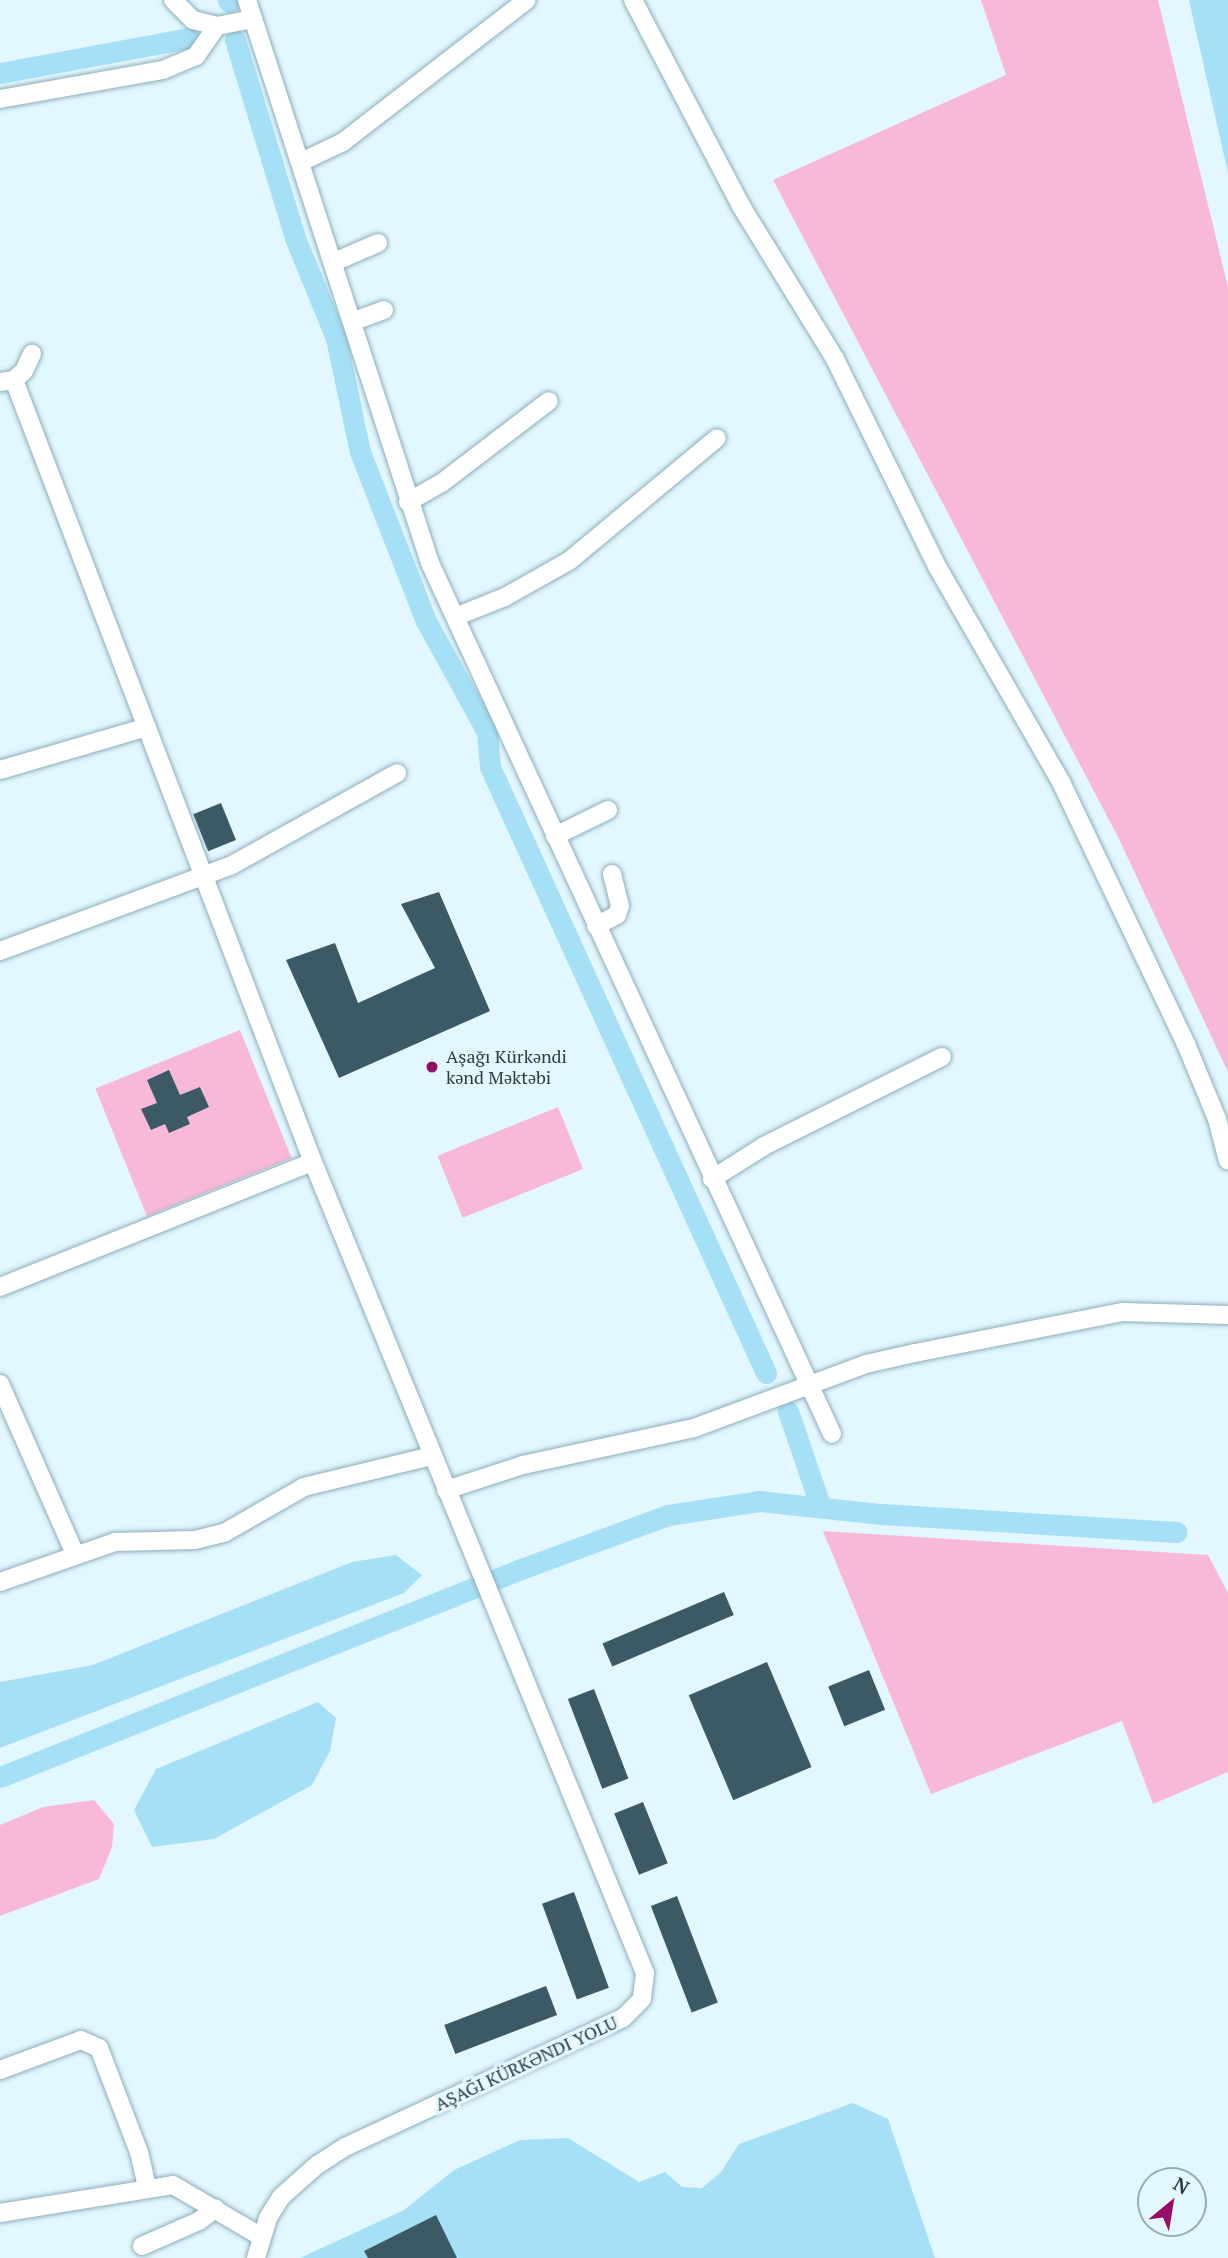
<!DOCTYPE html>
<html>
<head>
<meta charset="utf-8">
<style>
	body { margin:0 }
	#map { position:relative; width:1228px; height:2258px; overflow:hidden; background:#e2f7ff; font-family:"PT Serif",serif }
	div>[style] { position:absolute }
	.green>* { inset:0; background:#f7b9d7; transform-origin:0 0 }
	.water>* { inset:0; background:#a6e0f6 }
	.canal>* { height:21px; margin:-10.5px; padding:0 10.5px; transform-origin:10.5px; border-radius:10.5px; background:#a6e0f6 }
	.building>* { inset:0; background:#3b5a65; transform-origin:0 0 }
	.roads { filter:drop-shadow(0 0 2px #8cadba) drop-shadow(0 0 2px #8cadba) }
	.street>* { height:18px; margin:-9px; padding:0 9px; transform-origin:9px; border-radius:9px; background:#fff }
	.dots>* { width:19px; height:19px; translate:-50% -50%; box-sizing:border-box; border:4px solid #e2f7ff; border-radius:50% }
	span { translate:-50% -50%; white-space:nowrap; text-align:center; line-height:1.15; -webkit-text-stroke:7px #e2f7ff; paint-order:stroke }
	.poi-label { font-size:18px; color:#2e3c41 }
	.left { translate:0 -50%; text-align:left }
	.street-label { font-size:18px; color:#2e3c41 }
	.north { position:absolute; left:1137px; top:2167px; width:70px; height:70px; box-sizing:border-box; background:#e2f7ff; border:2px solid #9aacb3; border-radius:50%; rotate:30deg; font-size:19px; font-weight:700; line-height:28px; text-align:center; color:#2e3c41 }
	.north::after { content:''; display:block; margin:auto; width:24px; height:32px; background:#960e65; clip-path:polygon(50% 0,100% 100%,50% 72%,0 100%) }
</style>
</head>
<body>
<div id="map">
	<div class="green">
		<div style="clip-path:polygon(981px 0,1158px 0,1228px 287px,1228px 1072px,1119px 839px,773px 180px,1006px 75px)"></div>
		<div style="left:240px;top:1030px;width:138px;height:156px;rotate:68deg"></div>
		<div style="left:558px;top:1107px;width:67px;height:130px;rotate:68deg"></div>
		<div style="clip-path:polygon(823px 1531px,1208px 1555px,1228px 1593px,1228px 1772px,1153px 1804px,1122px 1721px,931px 1794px)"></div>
		<div style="clip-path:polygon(94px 1800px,114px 1824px,112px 1847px,99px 1879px,0 1916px,0 1825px,43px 1807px)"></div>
	</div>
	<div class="water">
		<div style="clip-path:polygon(1189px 0,1228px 0,1228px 173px,1191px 9px)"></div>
		<div style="clip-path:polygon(396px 1555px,422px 1575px,404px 1593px,0 1748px,0 1682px,93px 1665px,352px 1562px)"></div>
		<div style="clip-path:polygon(318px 1702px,336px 1718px,330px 1751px,312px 1785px,214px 1839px,152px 1847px,134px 1810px,156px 1769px)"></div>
		<div style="clip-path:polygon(853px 2103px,888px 2119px,935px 2258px,300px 2258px,404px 2210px,454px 2170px,520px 2140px,568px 2138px,639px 2182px,665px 2172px,682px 2187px,702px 2188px,721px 2172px,739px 2144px)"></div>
	</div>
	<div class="canal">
		<div style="left:228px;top:0;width:2px;rotate:63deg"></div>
		<div style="left:235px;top:40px;width:207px;rotate:73.1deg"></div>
		<div style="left:295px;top:238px;width:108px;rotate:67.7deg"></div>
		<div style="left:336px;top:338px;width:116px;rotate:78.1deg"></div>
		<div style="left:360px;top:452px;width:181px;rotate:68.7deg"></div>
		<div style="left:426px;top:621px;width:127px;rotate:61.2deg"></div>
		<div style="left:487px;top:732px;width:35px;rotate:85deg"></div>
		<div style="left:490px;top:767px;width:666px;rotate:65.51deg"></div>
		<div style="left:0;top:73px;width:192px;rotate:-10.5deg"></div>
		<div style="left:788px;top:1411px;width:102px;rotate:71.2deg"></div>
		<div style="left:0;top:1777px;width:561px;rotate:-21.76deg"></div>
		<div style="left:521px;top:1569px;width:157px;rotate:-20.2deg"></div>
		<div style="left:668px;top:1515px;width:92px;rotate:-8.7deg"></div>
		<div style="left:759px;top:1501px;width:123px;rotate:6.1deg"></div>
		<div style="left:881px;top:1514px;width:296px;rotate:3.5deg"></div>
	</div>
	<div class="building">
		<div style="left:221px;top:803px;width:40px;height:30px;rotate:68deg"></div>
		<div style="clip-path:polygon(439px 892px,490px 1011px,339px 1078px,286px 960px,335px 943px,358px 1003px,435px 968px,401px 904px)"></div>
		<div style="clip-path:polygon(169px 1070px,180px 1095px,200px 1087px,209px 1107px,187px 1117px,190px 1124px,169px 1133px,165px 1124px,151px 1130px,141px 1109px,157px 1103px,147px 1080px)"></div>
		<div style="left:724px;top:1592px;width:25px;height:132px;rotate:67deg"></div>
		<div style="left:767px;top:1662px;width:114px;height:85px;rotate:67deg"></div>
		<div style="left:869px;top:1670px;width:43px;height:44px;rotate:68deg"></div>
		<div style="left:594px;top:1689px;width:96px;height:28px;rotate:69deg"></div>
		<div style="left:643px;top:1802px;width:66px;height:31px;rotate:68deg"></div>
		<div style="left:574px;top:1892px;width:102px;height:34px;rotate:70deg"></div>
		<div style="left:677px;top:1896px;width:114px;height:28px;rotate:69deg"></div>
		<div style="left:546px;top:1986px;width:31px;height:109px;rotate:69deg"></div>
		<div style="clip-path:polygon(436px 2215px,457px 2258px,368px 2258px,364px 2251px)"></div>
	</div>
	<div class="roads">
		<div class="street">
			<div style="left:173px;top:0;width:28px;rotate:45deg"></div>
			<div style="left:193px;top:20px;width:25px;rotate:14deg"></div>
			<div style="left:247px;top:0;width:592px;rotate:71.99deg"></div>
			<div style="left:430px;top:563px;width:959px;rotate:65.22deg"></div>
			<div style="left:633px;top:0;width:233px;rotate:62.3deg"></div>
			<div style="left:741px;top:206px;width:180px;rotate:58.4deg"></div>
			<div style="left:835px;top:359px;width:233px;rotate:63.8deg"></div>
			<div style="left:938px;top:568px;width:247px;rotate:60.1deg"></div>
			<div style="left:1061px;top:782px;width:290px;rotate:64.5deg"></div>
			<div style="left:1186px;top:1044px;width:81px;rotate:67.5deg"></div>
			<div style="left:1217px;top:1119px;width:43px;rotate:75.3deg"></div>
			<div style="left:0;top:99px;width:166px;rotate:-10.1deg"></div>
			<div style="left:163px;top:70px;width:36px;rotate:-23deg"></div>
			<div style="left:196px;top:56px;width:37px;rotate:-55deg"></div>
			<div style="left:217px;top:26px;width:37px;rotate:-11deg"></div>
			<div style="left:301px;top:162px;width:47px;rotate:-25.5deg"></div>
			<div style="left:343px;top:142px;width:232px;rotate:-37.7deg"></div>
			<div style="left:334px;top:262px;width:48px;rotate:-23.4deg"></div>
			<div style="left:354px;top:321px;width:32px;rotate:-20deg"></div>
			<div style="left:14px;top:380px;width:13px;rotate:-42deg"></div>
			<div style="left:24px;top:371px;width:19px;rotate:-65deg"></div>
			<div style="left:0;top:382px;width:14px;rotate:-8deg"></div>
			<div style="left:14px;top:380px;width:837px;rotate:69.08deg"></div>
			<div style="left:313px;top:1162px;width:876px;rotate:67.74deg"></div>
			<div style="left:645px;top:1973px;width:26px;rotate:97deg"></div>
			<div style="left:642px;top:1999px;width:27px;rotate:135deg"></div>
			<div style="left:623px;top:2018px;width:306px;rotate:155.1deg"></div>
			<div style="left:345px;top:2147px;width:33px;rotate:147deg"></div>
			<div style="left:317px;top:2165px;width:48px;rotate:138.4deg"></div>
			<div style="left:281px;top:2197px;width:25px;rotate:122deg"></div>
			<div style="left:268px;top:2218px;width:42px;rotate:106.7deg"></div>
			<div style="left:408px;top:502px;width:40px;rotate:-29.7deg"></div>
			<div style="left:443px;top:482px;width:133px;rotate:-37.4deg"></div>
			<div style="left:455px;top:617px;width:54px;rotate:-21.8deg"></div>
			<div style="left:505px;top:597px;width:73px;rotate:-29.4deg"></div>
			<div style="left:569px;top:561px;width:192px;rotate:-39.7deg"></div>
			<div style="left:0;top:770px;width:153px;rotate:-16.3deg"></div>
			<div style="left:555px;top:836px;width:59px;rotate:-26.1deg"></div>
			<div style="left:596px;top:926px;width:24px;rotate:-28deg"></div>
			<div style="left:617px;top:915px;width:9px;rotate:-72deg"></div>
			<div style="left:620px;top:906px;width:33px;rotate:-104deg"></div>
			<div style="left:0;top:951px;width:247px;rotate:-20.3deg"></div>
			<div style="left:232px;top:865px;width:189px;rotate:-29.1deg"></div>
			<div style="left:712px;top:1179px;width:62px;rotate:-32.4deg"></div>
			<div style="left:764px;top:1146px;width:199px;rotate:-26.6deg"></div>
			<div style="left:0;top:1287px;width:337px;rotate:-21.8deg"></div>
			<div style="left:0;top:1384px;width:186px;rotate:66.2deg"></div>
			<div style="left:446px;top:1490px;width:81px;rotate:-18deg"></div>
			<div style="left:523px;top:1465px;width:175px;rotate:-12.2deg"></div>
			<div style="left:694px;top:1428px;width:184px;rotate:-20.4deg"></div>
			<div style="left:866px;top:1364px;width:50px;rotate:-12.7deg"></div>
			<div style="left:915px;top:1353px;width:212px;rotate:-11.2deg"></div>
			<div style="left:1123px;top:1312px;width:105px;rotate:1.6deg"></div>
			<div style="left:0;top:1582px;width:122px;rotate:-19.2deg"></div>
			<div style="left:115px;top:1542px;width:80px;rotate:-1.4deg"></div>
			<div style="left:195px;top:1540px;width:30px;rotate:-14deg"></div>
			<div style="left:224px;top:1533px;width:92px;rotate:-29.9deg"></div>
			<div style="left:304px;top:1487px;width:132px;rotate:-13.6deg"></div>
			<div style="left:0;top:2070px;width:86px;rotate:-20.3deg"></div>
			<div style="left:81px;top:2040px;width:20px;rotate:24deg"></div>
			<div style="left:99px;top:2048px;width:111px;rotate:69deg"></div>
			<div style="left:139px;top:2152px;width:37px;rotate:77deg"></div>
			<div style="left:0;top:2213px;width:175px;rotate:-9.2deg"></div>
			<div style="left:173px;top:2185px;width:101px;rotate:30.4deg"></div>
			<div style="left:142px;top:2246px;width:62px;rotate:-23.7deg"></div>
			<div style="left:199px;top:2221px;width:21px;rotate:-37deg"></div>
		</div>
	</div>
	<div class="dots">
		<div style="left:432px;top:1067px;background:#960e65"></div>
	</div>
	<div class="poi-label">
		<span class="left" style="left:446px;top:1067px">Aşağı Kürkəndi<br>kənd Məktəbi</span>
	</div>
	<div class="street-label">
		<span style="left:526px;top:2063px;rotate:-25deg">AŞAĞI KÜRKƏNDI YOLU</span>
	</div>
	<div class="north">N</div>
</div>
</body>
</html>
